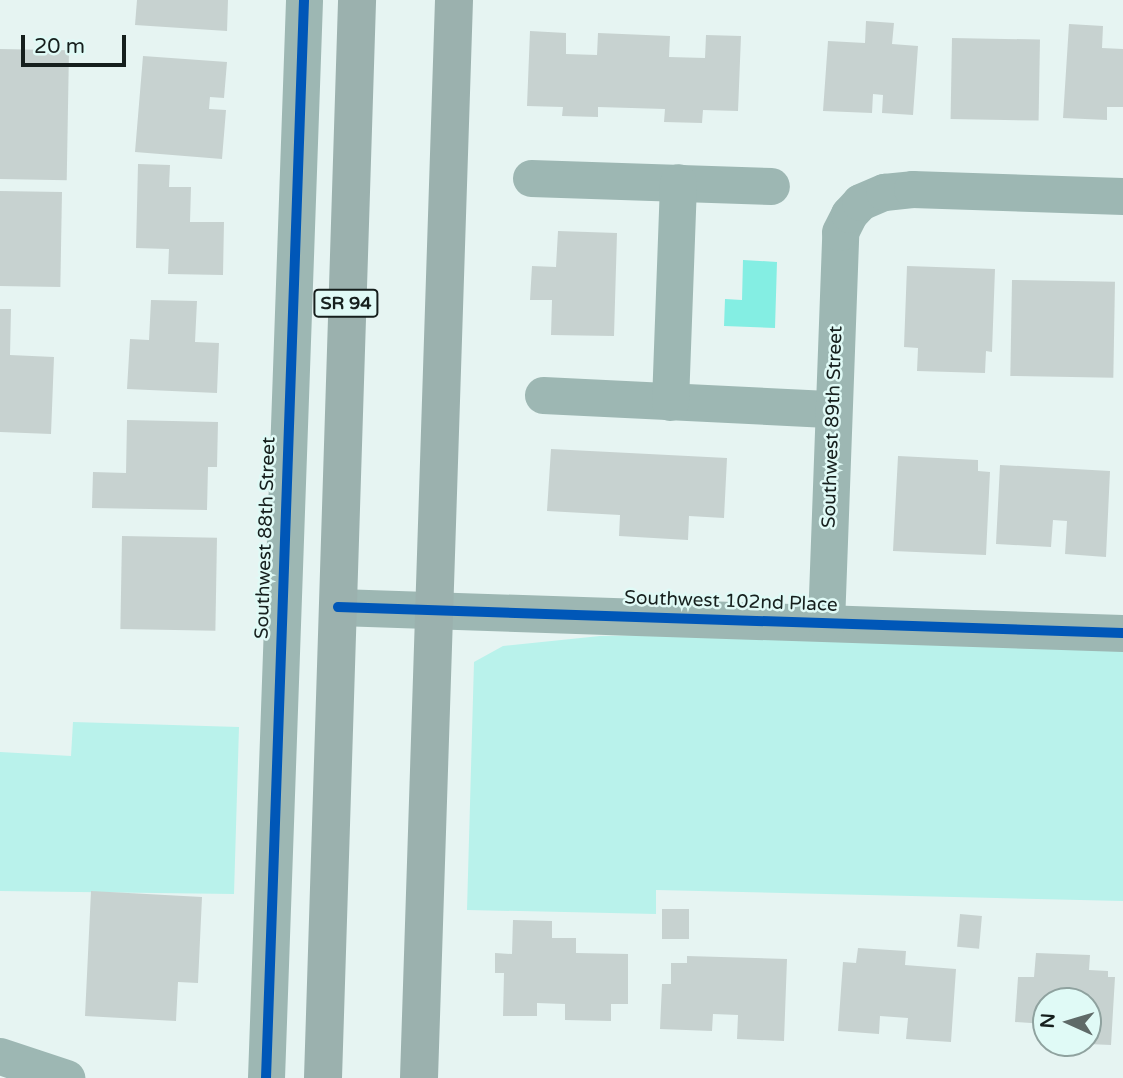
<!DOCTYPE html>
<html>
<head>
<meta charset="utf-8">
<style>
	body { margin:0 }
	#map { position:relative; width:1123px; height:1078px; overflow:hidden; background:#e6f4f2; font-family:"Varela Round",sans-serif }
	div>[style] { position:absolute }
	.green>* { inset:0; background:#b9f2eb }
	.water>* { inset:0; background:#84eee3 }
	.building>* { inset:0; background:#c7d2d0; transform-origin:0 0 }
	.street>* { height:37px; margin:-18.5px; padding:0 18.5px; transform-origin:18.5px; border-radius:18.5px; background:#9db7b3 }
	.primary>* { height:38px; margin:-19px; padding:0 19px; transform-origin:19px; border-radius:19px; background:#9bb1ae }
	.cycleway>* { height:10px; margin:-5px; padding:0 5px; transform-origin:5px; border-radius:5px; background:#0057b8 }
	span { translate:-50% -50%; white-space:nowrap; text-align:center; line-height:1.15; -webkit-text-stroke:5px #e0faf6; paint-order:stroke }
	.shield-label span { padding:2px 5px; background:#e0faf6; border:2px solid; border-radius:5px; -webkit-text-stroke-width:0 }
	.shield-label { font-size:18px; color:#161f1d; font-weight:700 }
	.street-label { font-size:19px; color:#161f1d }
	.north { position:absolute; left:1032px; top:987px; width:70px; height:70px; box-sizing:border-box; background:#e0faf6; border:2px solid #8fa29f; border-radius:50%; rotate:274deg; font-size:19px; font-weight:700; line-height:28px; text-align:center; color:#161f1d }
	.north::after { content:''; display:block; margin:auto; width:24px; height:32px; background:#5f6a68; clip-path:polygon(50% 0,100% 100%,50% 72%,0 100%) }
	.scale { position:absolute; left:21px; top:35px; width:105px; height:32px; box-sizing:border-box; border:4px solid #161f1d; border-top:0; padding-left:9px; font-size:21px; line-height:24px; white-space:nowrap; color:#161f1d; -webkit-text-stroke:5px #e0faf6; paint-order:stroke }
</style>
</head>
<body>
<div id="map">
	<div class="green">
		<div style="clip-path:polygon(650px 635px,1123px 650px,1123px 901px,656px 890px,656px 914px,467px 910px,474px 662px,503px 646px,600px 636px)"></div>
		<div style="clip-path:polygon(73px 722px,239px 727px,234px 894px,0 891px,0 752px,71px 756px)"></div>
	</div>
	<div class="water">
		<div style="clip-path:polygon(743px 260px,777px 262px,775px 328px,724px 326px,725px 299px,742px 300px)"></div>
	</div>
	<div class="building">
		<div style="clip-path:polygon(137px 0,228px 0,227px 31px,135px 25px)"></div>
		<div style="clip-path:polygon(866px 21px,894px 23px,892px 44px,918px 46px,913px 115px,882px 113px,883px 95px,873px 94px,872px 113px,823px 111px,828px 41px,865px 43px)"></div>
		<div style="clip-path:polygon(1069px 24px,1103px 26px,1102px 48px,1123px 49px,1123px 107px,1107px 107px,1107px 120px,1063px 118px)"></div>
		<div style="clip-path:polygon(530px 31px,566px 33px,566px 54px,597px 55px,598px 33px,670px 36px,669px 57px,705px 58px,706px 35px,741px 36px,738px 111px,703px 110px,702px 123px,664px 122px,665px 109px,598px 107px,598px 117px,562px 116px,563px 107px,527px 106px)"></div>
		<div style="left:952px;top:38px;width:88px;height:81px;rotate:1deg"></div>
		<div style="left:0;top:49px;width:69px;height:130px;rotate:1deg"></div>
		<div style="clip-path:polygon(143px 56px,227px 62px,224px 98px,210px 97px,209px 109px,226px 110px,222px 159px,135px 152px)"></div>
		<div style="clip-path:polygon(138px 164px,170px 165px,169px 187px,191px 187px,190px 222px,224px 222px,223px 275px,168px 274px,169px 249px,136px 248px)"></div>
		<div style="left:0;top:191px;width:62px;height:95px;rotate:1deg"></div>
		<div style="clip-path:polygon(558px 231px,617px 233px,614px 336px,551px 335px,552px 300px,530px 300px,532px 266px,556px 267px)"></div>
		<div style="clip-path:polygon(907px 266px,995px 269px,992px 352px,986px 351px,985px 373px,917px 371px,918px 348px,904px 347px)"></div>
		<div style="left:1012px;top:280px;width:103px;height:96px;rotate:1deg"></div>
		<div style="clip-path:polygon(151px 300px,197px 301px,195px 342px,219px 343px,217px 393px,127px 389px,130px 339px,149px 340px)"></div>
		<div style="clip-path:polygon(0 309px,11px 309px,10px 355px,54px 357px,51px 434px,0 432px)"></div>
		<div style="clip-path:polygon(127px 420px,218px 422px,217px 467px,208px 467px,207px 510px,92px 508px,93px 472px,126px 473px)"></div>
		<div style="clip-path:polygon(551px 449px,727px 458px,724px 518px,689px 516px,688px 540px,619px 536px,620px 515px,547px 511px)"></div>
		<div style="clip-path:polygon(898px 456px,978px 460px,978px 471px,990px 472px,986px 555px,893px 551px)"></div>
		<div style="clip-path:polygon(1000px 465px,1110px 471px,1106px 557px,1065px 554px,1067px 521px,1053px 520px,1051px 547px,996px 544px)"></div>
		<div style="left:122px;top:536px;width:95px;height:93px;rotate:1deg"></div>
		<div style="clip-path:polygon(91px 891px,202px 897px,198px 983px,178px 982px,176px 1021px,85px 1016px)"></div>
		<div style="left:689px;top:909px;width:30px;height:27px;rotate:90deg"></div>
		<div style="left:960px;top:914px;width:22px;height:33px;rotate:5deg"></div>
		<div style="clip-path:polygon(513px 920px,552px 921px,552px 938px,576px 938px,576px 953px,628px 954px,628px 1004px,611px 1004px,611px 1021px,565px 1020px,565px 1004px,537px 1003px,537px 1016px,503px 1016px,504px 973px,495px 973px,495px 953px,512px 954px)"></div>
		<div style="clip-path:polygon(858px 948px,906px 951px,905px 965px,956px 969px,951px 1042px,906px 1039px,908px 1018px,880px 1016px,879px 1034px,838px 1031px,843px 962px,856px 963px)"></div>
		<div style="clip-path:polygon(1036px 953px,1090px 955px,1089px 970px,1108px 971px,1108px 977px,1115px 977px,1111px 1045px,1088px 1044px,1088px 1001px,1046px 1001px,1046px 1024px,1015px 1022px,1018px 977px,1034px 977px)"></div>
		<div style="clip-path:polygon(687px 956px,787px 959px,784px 1041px,737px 1039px,738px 1015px,713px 1014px,712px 1031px,660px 1029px,662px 984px,671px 984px,671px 963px,687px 963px)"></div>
	</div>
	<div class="street">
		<div style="left:531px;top:178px;width:240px;rotate:1.9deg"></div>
		<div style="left:543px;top:395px;width:290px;rotate:2.8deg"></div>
		<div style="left:670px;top:402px;width:220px;rotate:-87.9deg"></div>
		<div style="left:338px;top:607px;width:785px;rotate:1.9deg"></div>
		<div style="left:826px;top:623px;width:391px;rotate:-87.9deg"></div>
		<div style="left:840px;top:232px;width:20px;rotate:-63deg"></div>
		<div style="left:849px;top:214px;width:16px;rotate:-47deg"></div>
		<div style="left:860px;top:202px;width:26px;rotate:-23deg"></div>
		<div style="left:884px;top:192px;width:28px;rotate:-6deg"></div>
		<div style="left:912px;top:189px;width:211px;rotate:1.9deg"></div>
		<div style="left:0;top:1056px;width:70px;rotate:18.4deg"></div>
		<div style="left:266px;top:1078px;width:1079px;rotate:-87.98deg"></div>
	</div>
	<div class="primary">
		<div style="left:323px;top:1078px;width:1079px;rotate:-88.19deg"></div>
		<div style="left:419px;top:1078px;width:1079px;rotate:-88.14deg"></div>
	</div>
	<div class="cycleway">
		<div style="left:338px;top:607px;width:785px;rotate:1.9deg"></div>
		<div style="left:266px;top:1078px;width:1079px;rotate:-87.98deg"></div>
	</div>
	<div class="shield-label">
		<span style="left:346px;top:303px">SR 94</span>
	</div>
	<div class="street-label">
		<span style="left:833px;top:427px;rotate:-88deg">Southwest 89th Street</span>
		<span style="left:266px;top:538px;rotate:-88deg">Southwest 88th Street</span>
		<span style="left:731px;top:602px;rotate:2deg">Southwest 102nd Place</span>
	</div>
	<div class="north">N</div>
	<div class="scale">20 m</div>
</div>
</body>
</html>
